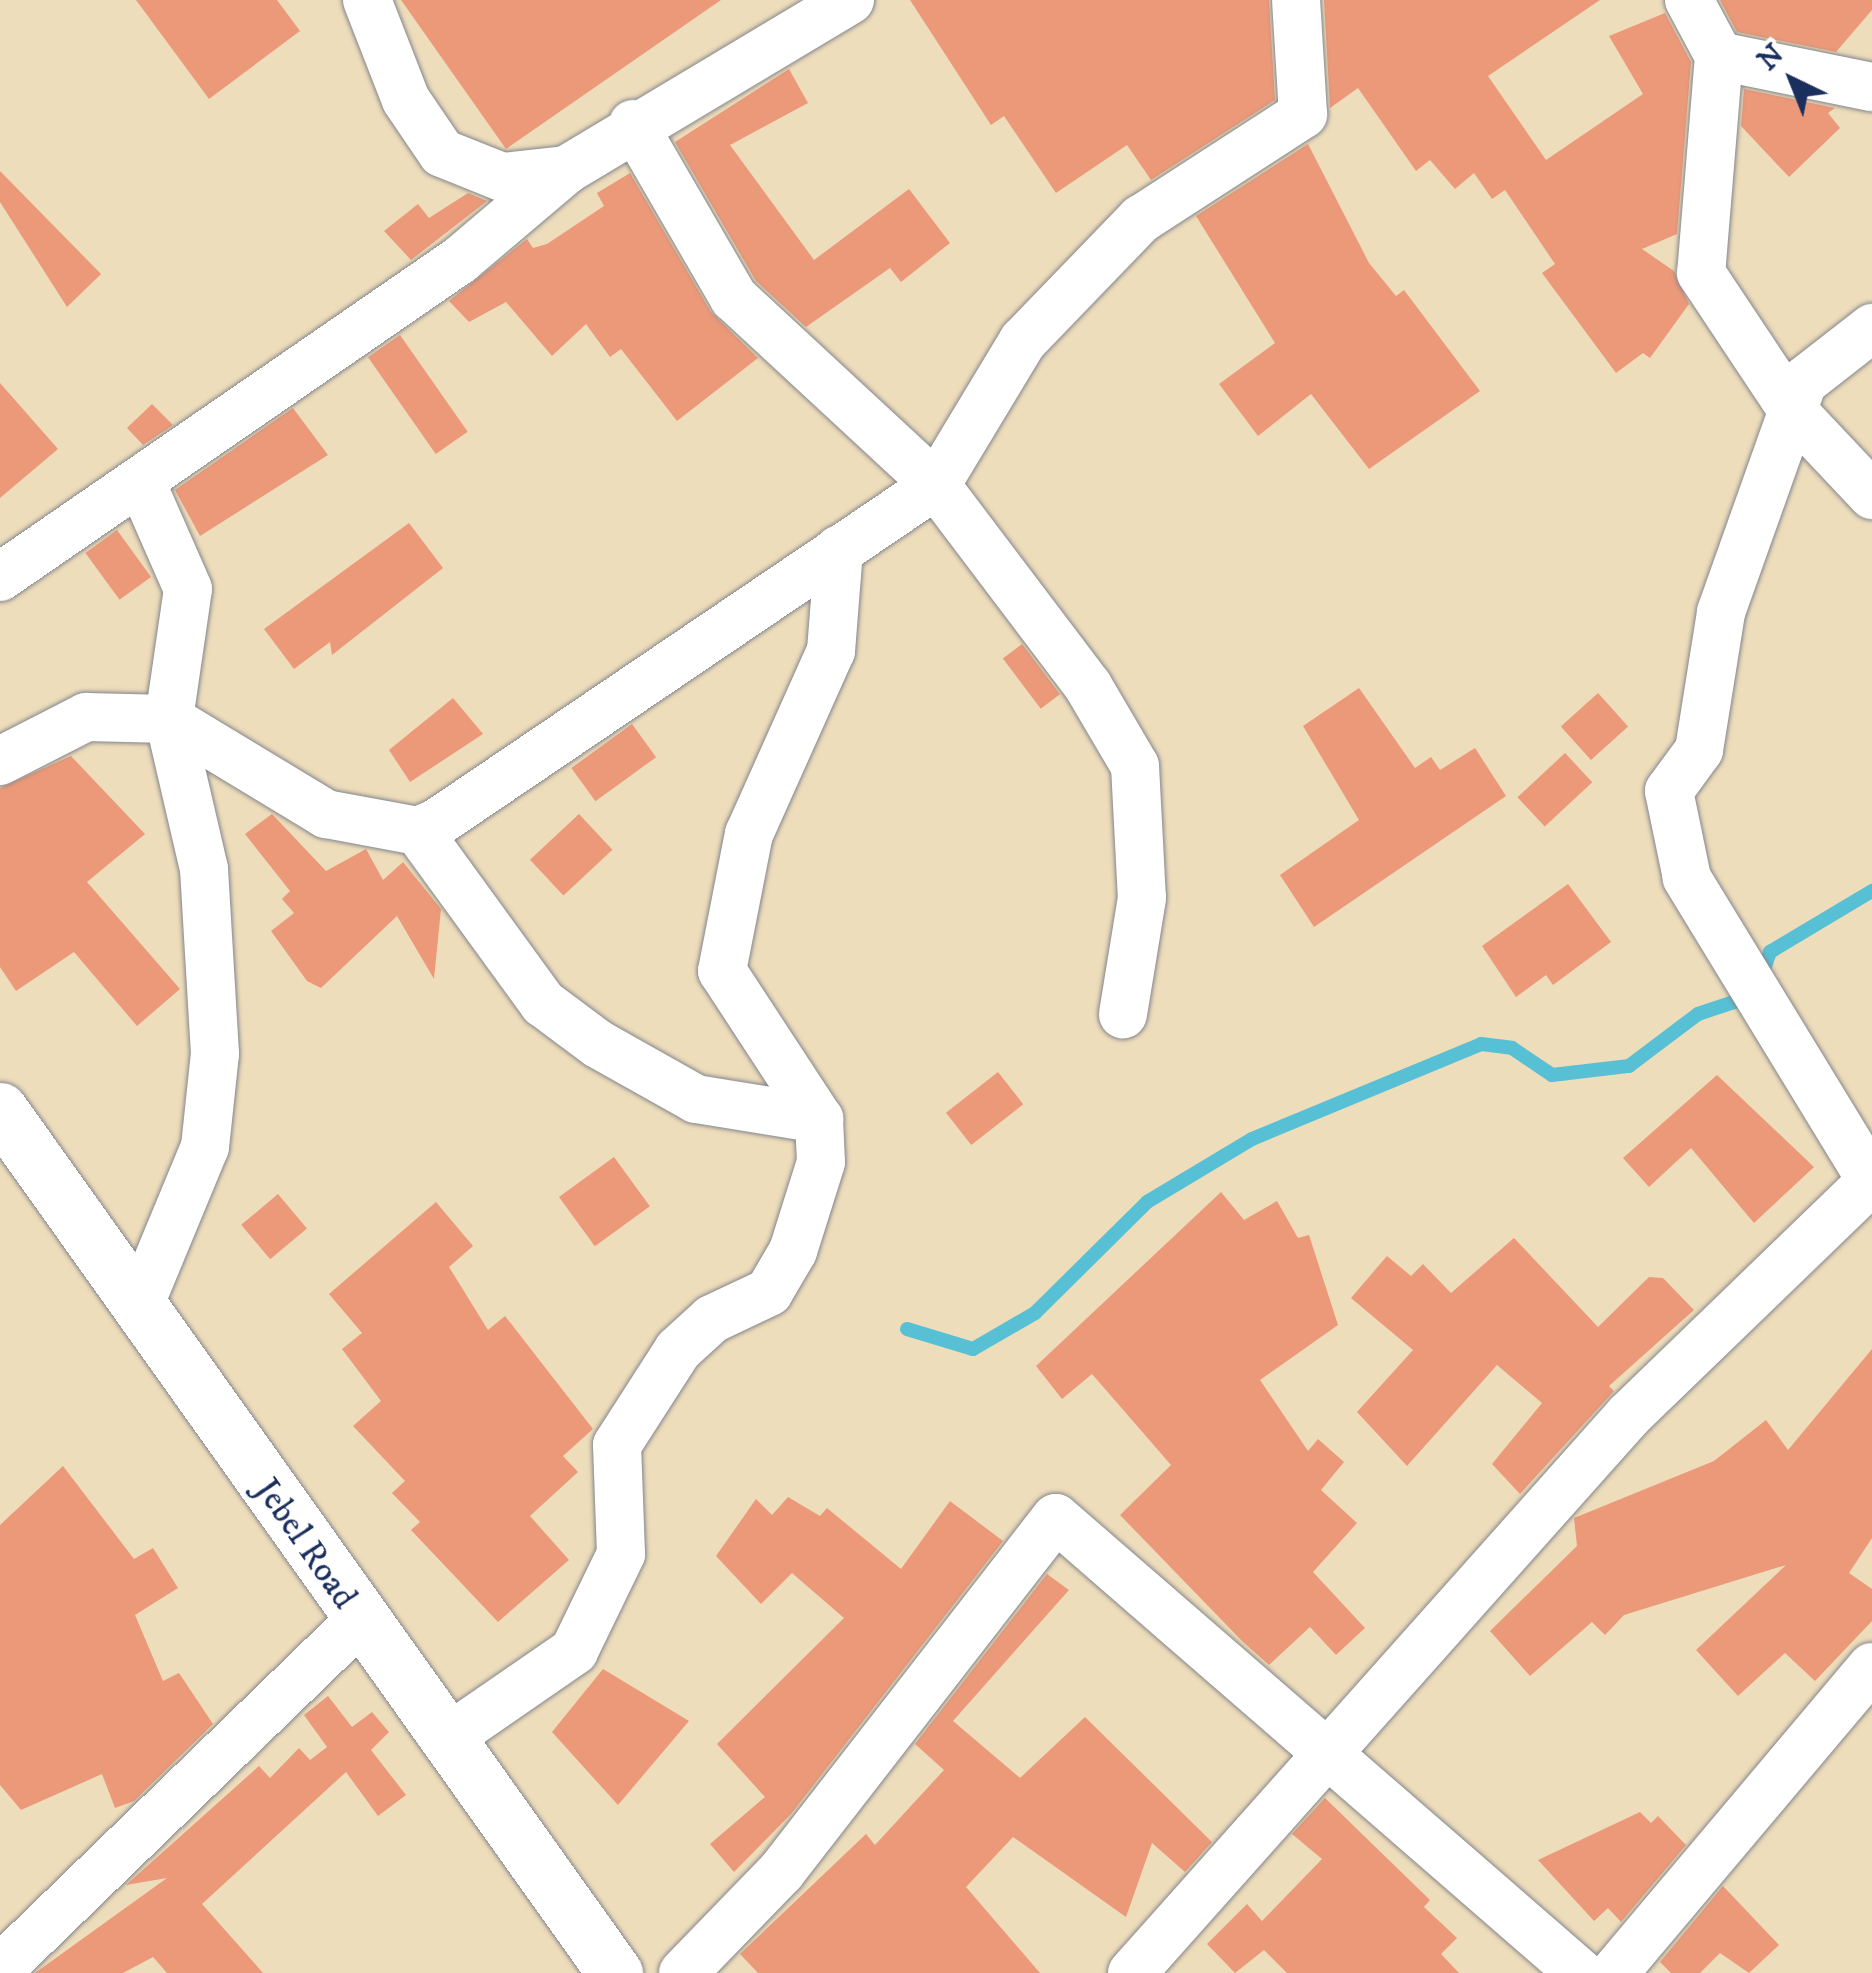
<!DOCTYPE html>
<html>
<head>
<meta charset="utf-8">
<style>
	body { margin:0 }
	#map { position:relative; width:1872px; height:1973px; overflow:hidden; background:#edb; font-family:"IM FELL DW Pica",serif }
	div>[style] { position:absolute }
	.stream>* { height:14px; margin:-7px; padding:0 7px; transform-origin:7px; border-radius:7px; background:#58c0d5 }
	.building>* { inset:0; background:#ec9979; transform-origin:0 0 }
	.roads { filter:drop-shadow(0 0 2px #84868c) drop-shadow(0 0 2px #84868c) }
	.street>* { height:48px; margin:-24px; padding:0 24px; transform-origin:24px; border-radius:24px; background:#fff }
	.secondary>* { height:55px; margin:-27.5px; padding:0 27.5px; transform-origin:27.5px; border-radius:27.5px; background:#fff }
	span { translate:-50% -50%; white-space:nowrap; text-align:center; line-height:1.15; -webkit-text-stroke:10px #fff; paint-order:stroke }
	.street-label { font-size:35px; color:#1b2f5e }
	.north { position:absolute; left:1742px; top:30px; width:100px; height:100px; -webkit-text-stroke:8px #fff; paint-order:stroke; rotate:317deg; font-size:28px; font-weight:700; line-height:40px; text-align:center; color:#1b2f5e }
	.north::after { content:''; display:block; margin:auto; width:35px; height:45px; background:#1b2f5e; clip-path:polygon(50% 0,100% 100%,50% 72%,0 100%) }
</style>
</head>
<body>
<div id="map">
	<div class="stream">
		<div style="left:1761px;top:978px;width:28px;rotate:-71deg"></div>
		<div style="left:1770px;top:952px;width:119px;rotate:-30.9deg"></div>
		<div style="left:907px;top:1329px;width:69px;rotate:16.9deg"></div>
		<div style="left:973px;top:1349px;width:72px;rotate:-30.1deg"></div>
		<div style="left:1035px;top:1313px;width:158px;rotate:-44.7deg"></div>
		<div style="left:1147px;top:1202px;width:122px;rotate:-31deg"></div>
		<div style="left:1252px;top:1139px;width:248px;rotate:-22.5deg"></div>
		<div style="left:1481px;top:1044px;width:31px;rotate:7deg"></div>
		<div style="left:1512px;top:1048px;width:48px;rotate:34deg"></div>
		<div style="left:1552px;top:1075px;width:78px;rotate:-6.7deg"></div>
		<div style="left:1629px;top:1066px;width:86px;rotate:-37deg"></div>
		<div style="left:1698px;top:1014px;width:57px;rotate:-18.4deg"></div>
	</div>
	<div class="building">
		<div style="clip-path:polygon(136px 0,277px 0,300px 31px,209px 99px)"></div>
		<div style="clip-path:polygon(401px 0,721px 0,506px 149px)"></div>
		<div style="clip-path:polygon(910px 0,1269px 0,1275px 100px,1151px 180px,1127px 145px,1056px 193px,1004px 116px,991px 125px)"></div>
		<div style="clip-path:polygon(1324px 0,1600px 0,1488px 76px,1546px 160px,1643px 94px,1609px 36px,1665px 13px,1691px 62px,1677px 234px,1642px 249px,1674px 271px,1689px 304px,1650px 358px,1643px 353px,1616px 373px,1542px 273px,1555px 264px,1505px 190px,1492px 199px,1474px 173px,1455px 189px,1430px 160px,1416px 171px,1358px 88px,1330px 108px)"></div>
		<div style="clip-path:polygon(1720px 0,1872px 0,1872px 10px,1836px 52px,1737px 32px)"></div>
		<div style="clip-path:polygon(789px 69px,808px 103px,730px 145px,814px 260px,909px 189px,950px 243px,901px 282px,890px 268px,806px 327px,756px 281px,675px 142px)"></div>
		<div style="clip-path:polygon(1744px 89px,1835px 108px,1828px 113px,1840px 128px,1789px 177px,1741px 126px)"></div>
		<div style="clip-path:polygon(1308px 144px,1369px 263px,1396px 296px,1404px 290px,1480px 391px,1369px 469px,1311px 394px,1258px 436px,1219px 384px,1275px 343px,1196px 216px)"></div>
		<div style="clip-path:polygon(0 171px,101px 274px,67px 307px,0 202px)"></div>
		<div style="clip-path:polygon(630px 173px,711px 312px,758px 358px,677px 421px,621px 349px,610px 357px,586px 324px,552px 356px,506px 302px,469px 322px,449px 301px,527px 239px,533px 248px,547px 244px,604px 206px,597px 193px)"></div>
		<div style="clip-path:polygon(468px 193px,487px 201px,411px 260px,384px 231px,418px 204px,429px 218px)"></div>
		<div style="left:400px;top:335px;width:118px;height:39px;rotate:55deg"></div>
		<div style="clip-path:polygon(0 383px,58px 449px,0 498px)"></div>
		<div style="clip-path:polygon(152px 404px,173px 425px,143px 445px,127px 428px)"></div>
		<div style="clip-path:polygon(293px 408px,328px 455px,200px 536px,175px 490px)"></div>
		<div style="clip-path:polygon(409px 523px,443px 568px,332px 655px,330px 642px,294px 669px,264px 629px)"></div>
		<div style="left:117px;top:530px;width:58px;height:39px;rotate:54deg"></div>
		<div style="left:1022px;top:644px;width:63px;height:24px;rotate:53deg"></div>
		<div style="clip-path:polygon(1359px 688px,1415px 768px,1431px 757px,1440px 770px,1475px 748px,1506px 796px,1314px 927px,1280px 875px,1359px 820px,1303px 726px)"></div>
		<div style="left:1598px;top:693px;width:45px;height:50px;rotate:48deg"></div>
		<div style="clip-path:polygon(453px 698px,483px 734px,410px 782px,389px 750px)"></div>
		<div style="left:632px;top:724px;width:41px;height:75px;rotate:54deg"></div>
		<div style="left:1565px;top:753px;width:40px;height:65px;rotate:47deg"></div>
		<div style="clip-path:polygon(71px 756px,145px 834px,87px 882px,180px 989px,137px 1026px,74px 952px,16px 991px,0 967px,0 788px)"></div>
		<div style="clip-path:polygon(272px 814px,326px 871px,366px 849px,383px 880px,403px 862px,441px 909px,434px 979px,397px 916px,321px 988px,307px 981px,271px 931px,294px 913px,282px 899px,290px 891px,245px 834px)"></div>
		<div style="left:579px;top:814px;width:49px;height:67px;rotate:47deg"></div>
		<div style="clip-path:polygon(1568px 884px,1611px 942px,1553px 985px,1546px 975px,1516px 997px,1482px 946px)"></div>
		<div style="left:998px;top:1072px;width:41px;height:66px;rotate:52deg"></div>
		<div style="clip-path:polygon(1717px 1075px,1814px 1167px,1754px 1223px,1691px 1148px,1649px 1187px,1623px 1158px)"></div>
		<div style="left:614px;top:1157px;width:61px;height:68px;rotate:54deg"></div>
		<div style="clip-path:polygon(1221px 1192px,1244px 1220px,1277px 1201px,1298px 1238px,1309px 1235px,1338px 1325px,1260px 1380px,1308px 1451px,1318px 1439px,1344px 1462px,1321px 1490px,1357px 1523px,1313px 1572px,1365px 1628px,1336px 1655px,1310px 1627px,1269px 1665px,1242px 1641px,1120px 1515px,1171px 1465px,1092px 1374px,1062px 1399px,1036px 1366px)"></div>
		<div style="left:278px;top:1194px;width:45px;height:48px;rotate:50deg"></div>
		<div style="clip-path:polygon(436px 1202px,473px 1246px,449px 1267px,488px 1330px,505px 1316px,593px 1429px,563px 1456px,578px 1472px,530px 1516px,569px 1560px,498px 1622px,411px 1530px,420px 1522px,392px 1493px,405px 1481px,353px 1426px,381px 1401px,342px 1349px,362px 1333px,329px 1294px)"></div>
		<div style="clip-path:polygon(1514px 1238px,1598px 1327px,1649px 1277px,1663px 1278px,1694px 1310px,1609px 1386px,1614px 1391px,1520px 1494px,1492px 1464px,1542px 1403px,1497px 1365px,1407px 1466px,1357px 1412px,1413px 1350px,1351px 1298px,1387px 1256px,1411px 1276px,1423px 1264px,1451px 1293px)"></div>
		<div style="clip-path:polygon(1872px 1349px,1872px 1538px,1849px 1573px,1872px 1589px,1872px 1621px,1815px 1681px,1785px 1653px,1738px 1696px,1696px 1650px,1786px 1565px,1624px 1615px,1605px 1635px,1592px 1622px,1530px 1676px,1490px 1631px,1577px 1546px,1574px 1518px,1714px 1461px,1766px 1420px,1788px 1450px)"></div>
		<div style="clip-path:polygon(63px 1466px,134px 1559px,153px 1548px,178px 1588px,135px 1615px,163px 1681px,179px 1673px,213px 1724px,134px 1801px,115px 1808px,102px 1774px,21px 1810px,0 1785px,0 1525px)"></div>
		<div style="clip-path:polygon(788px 1497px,820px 1516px,827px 1508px,901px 1569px,950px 1501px,1003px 1541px,791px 1814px,734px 1872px,710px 1844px,765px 1797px,717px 1744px,844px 1618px,792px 1573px,761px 1604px,716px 1556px,756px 1499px,772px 1515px)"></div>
		<div style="clip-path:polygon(1047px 1574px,1069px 1590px,953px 1721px,1020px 1778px,1085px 1717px,1212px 1842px,1185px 1872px,1152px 1843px,1126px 1917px,1013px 1837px,966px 1887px,1040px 1973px,758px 1973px,740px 1954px,866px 1834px,875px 1845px,944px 1770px,915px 1744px)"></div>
		<div style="clip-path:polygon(603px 1669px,689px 1721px,618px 1805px,552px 1732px)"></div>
		<div style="clip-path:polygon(328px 1696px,352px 1727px,372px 1712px,389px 1732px,371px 1750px,406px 1795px,378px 1816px,346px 1772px,202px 1904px,263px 1973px,167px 1973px,153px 1957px,123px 1973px,35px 1973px,167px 1878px,126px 1885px,259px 1766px,270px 1778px,299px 1748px,310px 1760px,327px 1747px,304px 1715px)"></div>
		<div style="clip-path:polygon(1325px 1798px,1430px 1900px,1424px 1907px,1457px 1938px,1441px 1954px,1459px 1973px,1287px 1973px,1264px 1950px,1235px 1973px,1207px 1944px,1247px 1904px,1262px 1921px,1322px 1859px,1292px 1834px)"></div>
		<div style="clip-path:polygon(1640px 1812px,1651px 1823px,1658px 1816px,1686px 1845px,1621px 1922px,1608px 1908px,1594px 1921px,1538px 1860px)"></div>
		<div style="clip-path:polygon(1723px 1886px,1779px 1945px,1749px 1973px,1720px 1953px,1700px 1973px,1671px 1973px,1660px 1962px)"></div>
	</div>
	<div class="roads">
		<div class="street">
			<div style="left:367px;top:0;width:107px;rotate:68.7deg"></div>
			<div style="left:406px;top:100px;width:64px;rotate:55.8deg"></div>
			<div style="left:442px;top:153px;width:65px;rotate:21.8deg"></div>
			<div style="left:502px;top:177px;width:64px;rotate:-6.2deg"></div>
			<div style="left:566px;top:170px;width:331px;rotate:-30.9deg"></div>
			<div style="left:1689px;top:0;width:64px;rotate:61.8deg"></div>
			<div style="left:1719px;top:56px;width:218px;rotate:94.7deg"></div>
			<div style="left:1701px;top:273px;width:164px;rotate:56.4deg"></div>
			<div style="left:1792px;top:410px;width:117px;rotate:46.7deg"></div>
			<div style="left:1719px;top:56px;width:156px;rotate:11.5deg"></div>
			<div style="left:633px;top:124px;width:201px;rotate:59.9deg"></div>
			<div style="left:734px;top:298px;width:275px;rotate:42.8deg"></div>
			<div style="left:936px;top:485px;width:252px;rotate:52.9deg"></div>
			<div style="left:1088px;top:686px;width:93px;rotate:59.6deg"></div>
			<div style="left:1135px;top:766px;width:132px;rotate:87deg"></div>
			<div style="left:1142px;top:898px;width:118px;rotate:99.3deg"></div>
			<div style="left:0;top:577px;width:559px;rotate:-34.57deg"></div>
			<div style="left:460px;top:260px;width:139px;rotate:-40.3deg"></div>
			<div style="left:0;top:761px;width:97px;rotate:-27.1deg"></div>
			<div style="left:86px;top:717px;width:83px;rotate:1.4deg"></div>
			<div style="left:169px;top:719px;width:184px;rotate:31.2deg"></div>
			<div style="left:326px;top:814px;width:94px;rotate:10.5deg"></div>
			<div style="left:418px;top:831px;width:22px;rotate:-24deg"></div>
			<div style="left:438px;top:822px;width:601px;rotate:-34.09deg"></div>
			<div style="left:936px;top:485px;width:168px;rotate:-58.9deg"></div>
			<div style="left:1023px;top:341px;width:170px;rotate:-46deg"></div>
			<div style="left:1141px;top:219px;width:193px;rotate:-32.9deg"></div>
			<div style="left:1303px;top:114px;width:114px;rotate:-93.5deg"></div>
			<div style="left:418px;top:831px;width:213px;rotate:54deg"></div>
			<div style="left:543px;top:1003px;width:69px;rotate:36.7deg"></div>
			<div style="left:598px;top:1044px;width:112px;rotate:29.3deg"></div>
			<div style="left:696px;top:1099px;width:125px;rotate:9.2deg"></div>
			<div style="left:1871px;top:1180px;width:354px;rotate:-121.4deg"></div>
			<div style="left:1687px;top:878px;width:89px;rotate:-101.7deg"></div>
			<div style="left:1669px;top:791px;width:51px;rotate:-53.8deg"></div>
			<div style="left:1699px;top:750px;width:140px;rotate:-80.9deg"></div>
			<div style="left:1721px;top:612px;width:244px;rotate:-70.4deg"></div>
			<div style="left:1803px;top:382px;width:88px;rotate:-38deg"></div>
			<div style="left:139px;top:1306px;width:172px;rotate:-67.5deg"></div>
			<div style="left:205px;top:1147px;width:94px;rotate:-83.9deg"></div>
			<div style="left:215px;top:1054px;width:185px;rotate:-93.4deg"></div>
			<div style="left:204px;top:869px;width:154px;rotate:-103.1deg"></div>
			<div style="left:169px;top:719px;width:131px;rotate:-81.7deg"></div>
			<div style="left:188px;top:589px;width:117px;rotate:-113.7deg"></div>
			<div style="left:445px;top:1740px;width:157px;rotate:-34.6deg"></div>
			<div style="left:574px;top:1651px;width:108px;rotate:-64.1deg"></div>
			<div style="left:621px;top:1554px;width:109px;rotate:-92.1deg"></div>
			<div style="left:617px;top:1445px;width:113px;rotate:-57.3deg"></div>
			<div style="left:678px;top:1350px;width:46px;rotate:-42.4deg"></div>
			<div style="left:712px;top:1319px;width:63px;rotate:-25.3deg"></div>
			<div style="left:769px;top:1292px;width:48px;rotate:-59.7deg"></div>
			<div style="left:793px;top:1251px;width:93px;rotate:-72.5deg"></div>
			<div style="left:821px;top:1162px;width:43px;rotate:-92.7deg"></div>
			<div style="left:819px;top:1119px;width:177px;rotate:-123.2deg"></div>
			<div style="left:722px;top:971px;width:140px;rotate:-78.9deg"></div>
			<div style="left:749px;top:834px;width:201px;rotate:-65.9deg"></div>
			<div style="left:831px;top:651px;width:102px;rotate:-85.5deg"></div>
			<div style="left:0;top:1969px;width:500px;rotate:-44.1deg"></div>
			<div style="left:683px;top:1973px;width:141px;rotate:-45.9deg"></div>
			<div style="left:781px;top:1872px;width:448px;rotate:-52.2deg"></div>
			<div style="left:1056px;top:1518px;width:694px;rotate:40.97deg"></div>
			<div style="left:1132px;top:1973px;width:747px;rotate:-48.31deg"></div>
			<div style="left:1629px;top:1415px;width:338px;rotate:-44deg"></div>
			<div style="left:1614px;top:1973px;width:400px;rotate:-49.9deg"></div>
		</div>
		<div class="secondary">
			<div style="left:0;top:1110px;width:1060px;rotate:54.53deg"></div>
		</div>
	</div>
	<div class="street-label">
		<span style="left:305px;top:1544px;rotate:55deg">Jebel Road</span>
	</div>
	<div class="north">N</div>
</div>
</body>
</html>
